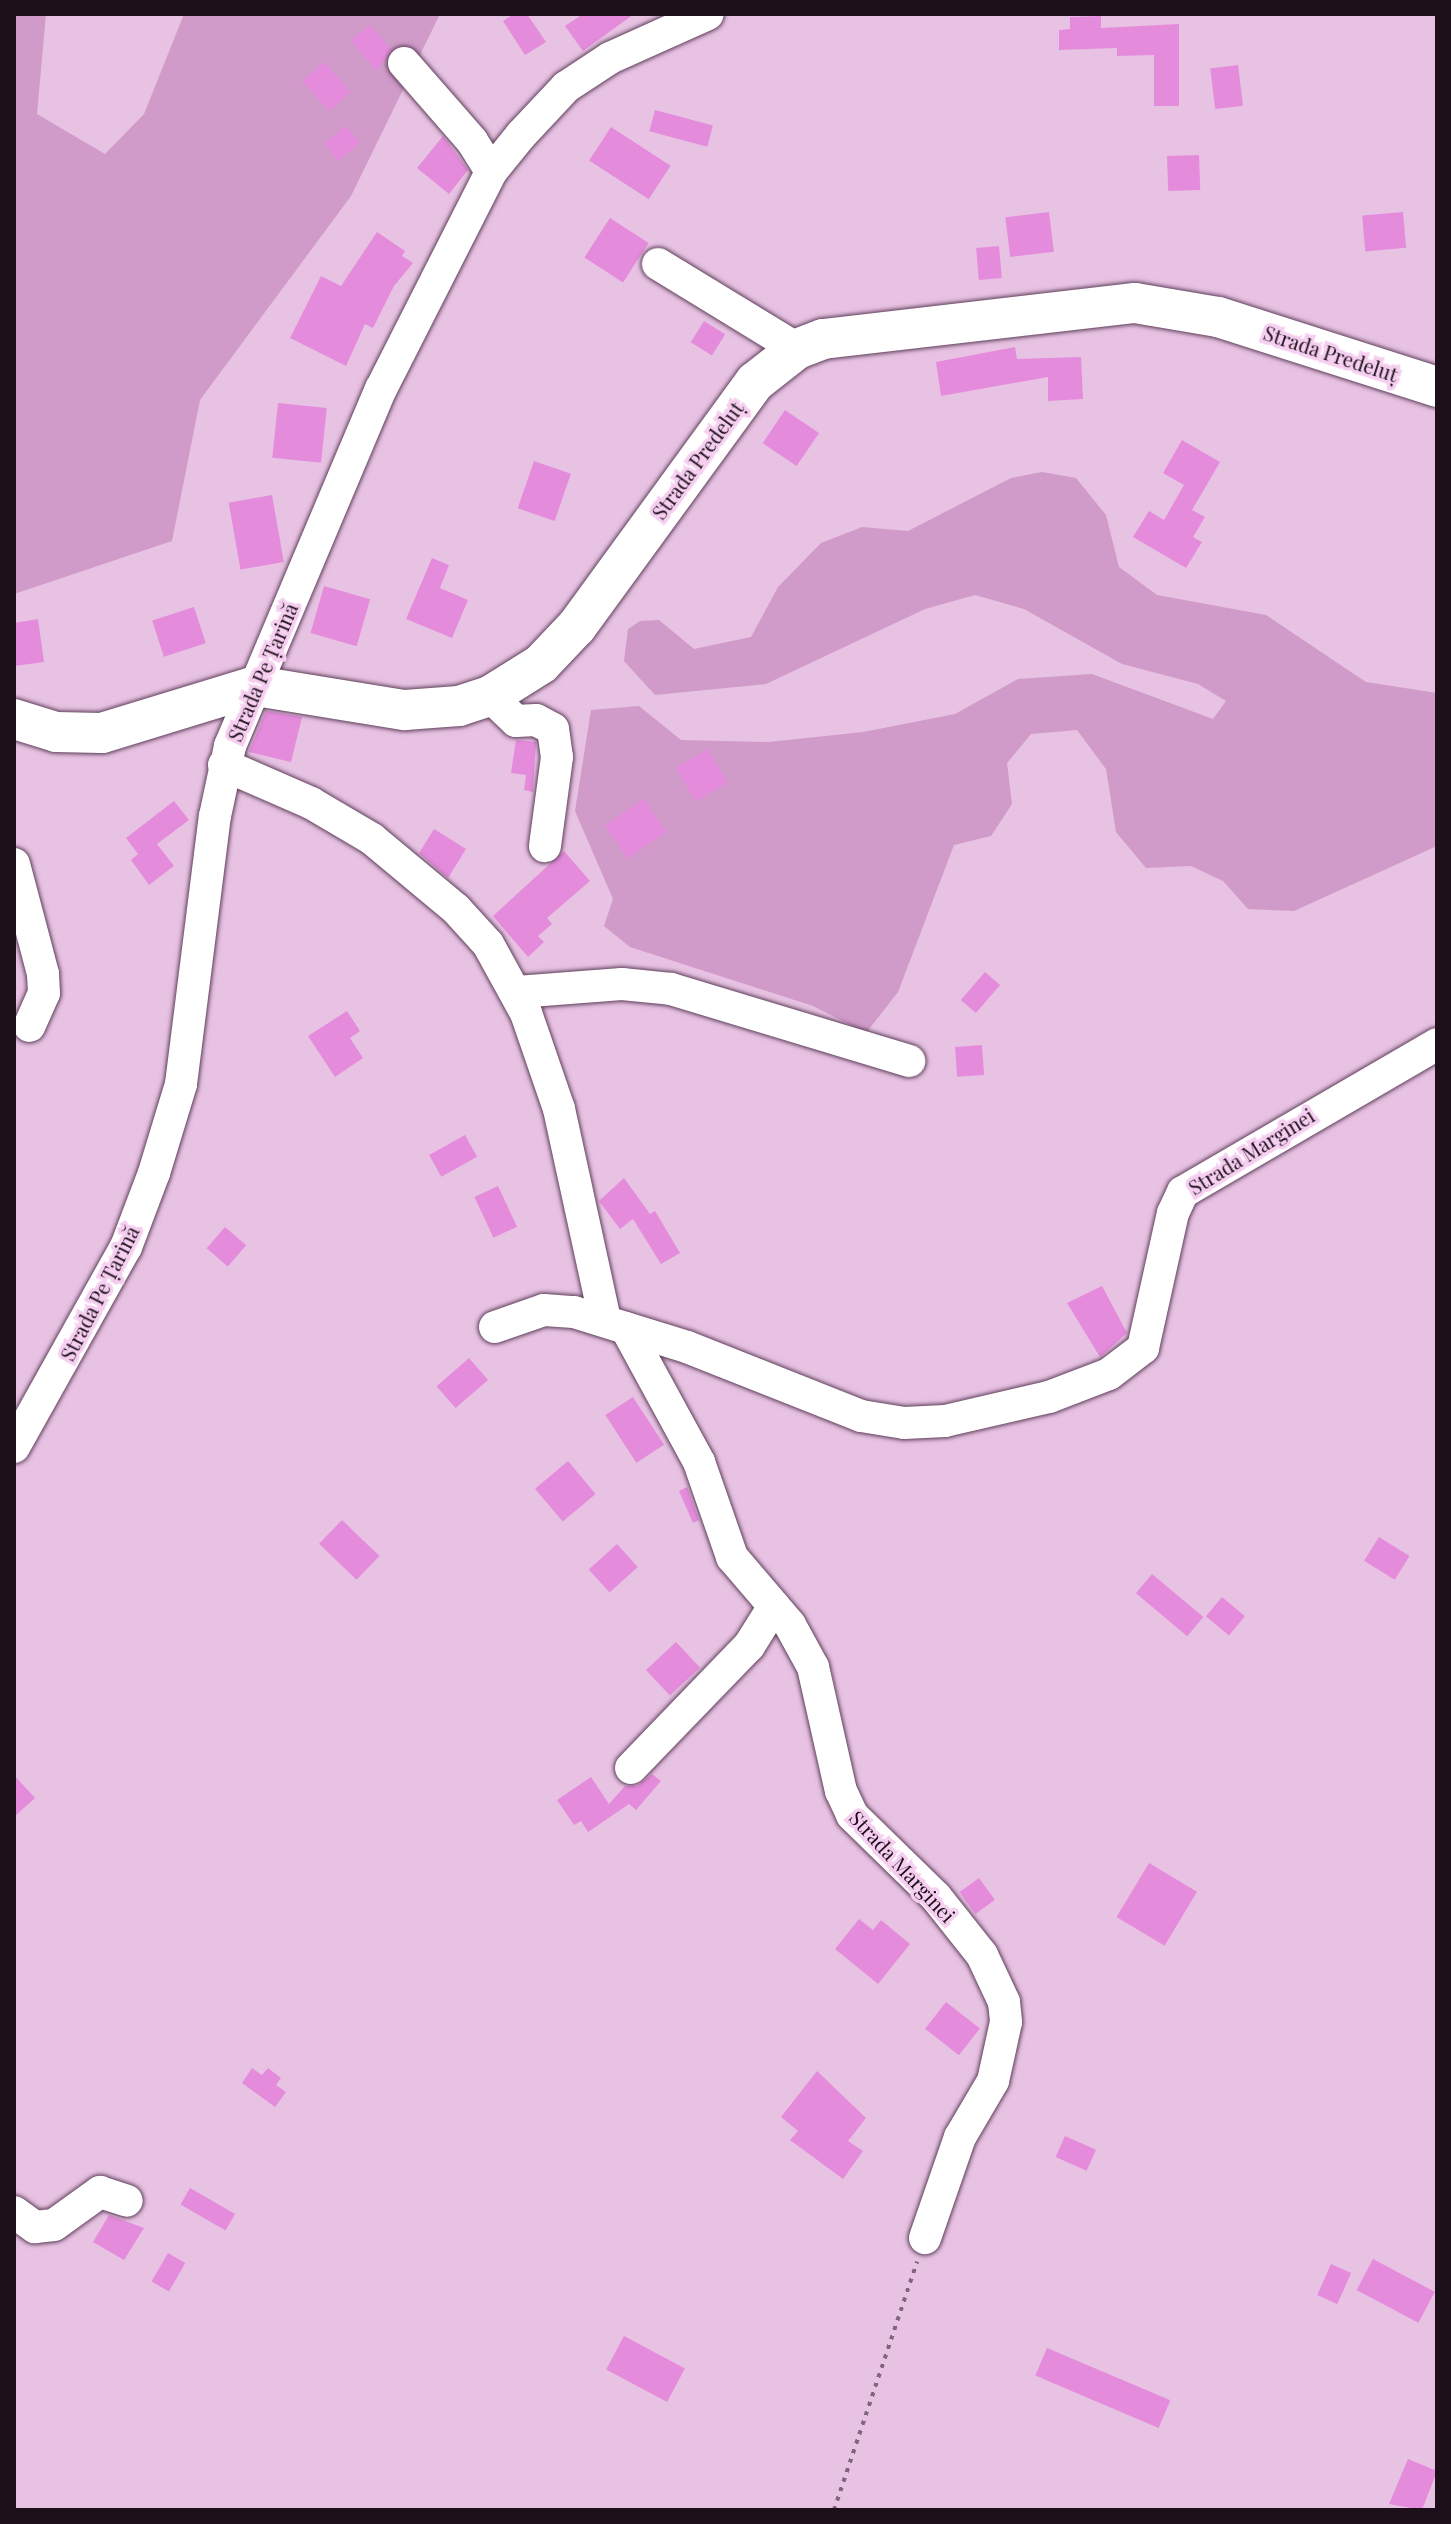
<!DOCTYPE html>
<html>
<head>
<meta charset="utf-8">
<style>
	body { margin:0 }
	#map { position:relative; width:1451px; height:2524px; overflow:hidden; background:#e8c2e3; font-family:"Playfair Display",serif }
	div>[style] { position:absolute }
	.green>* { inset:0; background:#d09ac9 }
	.building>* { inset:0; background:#e58bdc; transform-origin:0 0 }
	.path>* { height:4px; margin-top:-2px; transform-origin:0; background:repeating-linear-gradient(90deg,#7f667c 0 4px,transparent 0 10px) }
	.roads { filter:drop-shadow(0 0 2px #5f405b) drop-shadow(0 0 2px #5f405b) }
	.minor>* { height:32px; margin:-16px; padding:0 16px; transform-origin:16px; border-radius:16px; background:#fff }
	.major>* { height:40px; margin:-20px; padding:0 20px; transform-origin:20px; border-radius:20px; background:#fff }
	span { translate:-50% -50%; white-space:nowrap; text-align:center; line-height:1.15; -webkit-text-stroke:7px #f6cff0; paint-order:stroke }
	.street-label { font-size:20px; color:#1c0f1a }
	.frame { position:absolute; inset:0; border:16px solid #1c0f1a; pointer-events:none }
</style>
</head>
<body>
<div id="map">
	<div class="green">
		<div style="clip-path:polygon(14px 14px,46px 14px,37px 114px,105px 154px,144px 114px,184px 14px,440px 14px,351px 196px,200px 400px,172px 541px,14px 594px)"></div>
		<div style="clip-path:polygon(1042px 472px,1076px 478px,1106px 515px,1119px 567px,1157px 595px,1266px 615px,1366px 682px,1437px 693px,1437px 846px,1294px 911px,1248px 909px,1223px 881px,1191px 866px,1146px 868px,1116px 832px,1106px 769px,1077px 730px,1031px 734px,1007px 763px,1012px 804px,991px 836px,954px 845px,898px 992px,866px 1033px,813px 1006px,630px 947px,604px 926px,613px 899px,575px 811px,591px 710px,639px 706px,681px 740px,769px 742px,863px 732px,955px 714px,1018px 679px,1092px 674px,1213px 719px,1226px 701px,1198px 684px,1122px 664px,1024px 609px,975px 595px,925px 609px,766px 684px,655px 695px,624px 661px,628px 629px,640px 621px,659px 620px,694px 649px,751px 637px,778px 587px,821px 543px,862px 527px,908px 531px,1011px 478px)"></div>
	</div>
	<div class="building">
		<div style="clip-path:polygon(514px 14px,527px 14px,546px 42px,525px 55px,503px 21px)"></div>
		<div style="clip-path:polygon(583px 14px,634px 14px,583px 51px,565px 26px)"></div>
		<div style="clip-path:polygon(1101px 16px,1101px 28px,1179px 24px,1179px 106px,1154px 106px,1154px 55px,1117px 56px,1117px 48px,1059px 50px,1059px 30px,1070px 29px,1070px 17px)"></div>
		<div style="clip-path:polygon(370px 25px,391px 50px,376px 71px,351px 40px)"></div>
		<div style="left:324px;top:62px;width:40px;height:29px;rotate:48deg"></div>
		<div style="left:1238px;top:65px;width:41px;height:28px;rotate:83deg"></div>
		<div style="left:655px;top:110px;width:60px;height:22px;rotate:15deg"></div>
		<div style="left:346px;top:126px;width:22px;height:28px;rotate:51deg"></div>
		<div style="left:611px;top:127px;width:71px;height:40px;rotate:33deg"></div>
		<div style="clip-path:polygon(443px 136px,468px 170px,449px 194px,417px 168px)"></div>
		<div style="left:1199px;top:155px;width:35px;height:32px;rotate:88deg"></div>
		<div style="left:1049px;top:212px;width:40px;height:44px;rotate:83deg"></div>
		<div style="left:1403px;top:212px;width:36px;height:41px;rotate:85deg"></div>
		<div style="left:610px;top:218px;width:46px;height:47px;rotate:33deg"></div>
		<div style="clip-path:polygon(377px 232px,405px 251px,402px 256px,413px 263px,394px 286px,373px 328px,365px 324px,346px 366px,290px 338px,321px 276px,341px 286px)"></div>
		<div style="left:999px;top:246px;width:32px;height:23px;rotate:85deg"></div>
		<div style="left:704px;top:321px;width:25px;height:25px;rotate:32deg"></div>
		<div style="clip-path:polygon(1015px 347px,1017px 359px,1081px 357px,1083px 399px,1048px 401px,1048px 377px,941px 396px,936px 362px)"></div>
		<div style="left:278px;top:403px;width:49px;height:55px;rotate:6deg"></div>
		<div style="left:785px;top:410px;width:41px;height:40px;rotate:34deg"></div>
		<div style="clip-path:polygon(1182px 440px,1220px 462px,1192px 510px,1205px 517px,1193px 537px,1202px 542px,1186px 568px,1133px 537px,1149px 511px,1164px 520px,1184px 485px,1163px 473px)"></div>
		<div style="left:534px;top:461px;width:39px;height:50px;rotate:19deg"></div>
		<div style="left:272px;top:495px;width:68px;height:44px;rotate:80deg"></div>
		<div style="clip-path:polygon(432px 558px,449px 565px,440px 588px,468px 600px,452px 638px,406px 619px)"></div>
		<div style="left:324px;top:586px;width:48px;height:49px;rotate:16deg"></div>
		<div style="left:194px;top:607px;width:38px;height:44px;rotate:72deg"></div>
		<div style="clip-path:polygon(38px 619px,44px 662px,14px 666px,14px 623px)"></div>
		<div style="clip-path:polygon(266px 711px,302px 717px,291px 762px,249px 752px)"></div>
		<div style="clip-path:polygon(516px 740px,536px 742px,533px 792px,524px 790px,526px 775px,511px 773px)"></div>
		<div style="left:708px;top:749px;width:39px;height:37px;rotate:60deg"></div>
		<div style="left:644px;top:799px;width:40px;height:47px;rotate:56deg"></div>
		<div style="clip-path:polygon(174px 801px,189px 820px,157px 844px,174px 866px,149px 885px,131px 860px,138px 854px,126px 838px)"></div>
		<div style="clip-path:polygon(434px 829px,466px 849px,448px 878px,419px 853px)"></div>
		<div style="clip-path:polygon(564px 851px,590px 881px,547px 918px,552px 924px,538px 936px,544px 942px,528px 957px,493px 916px)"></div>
		<div style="left:985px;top:972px;width:20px;height:37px;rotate:41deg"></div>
		<div style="clip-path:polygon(347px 1011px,360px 1031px,350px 1038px,363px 1058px,335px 1077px,308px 1036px)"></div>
		<div style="left:982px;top:1045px;width:30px;height:27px;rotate:86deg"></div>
		<div style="left:465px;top:1135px;width:25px;height:41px;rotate:61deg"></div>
		<div style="clip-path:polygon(624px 1178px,650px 1214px,655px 1211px,680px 1253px,661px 1264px,633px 1219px,620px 1229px,599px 1201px)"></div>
		<div style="left:498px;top:1186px;width:45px;height:26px;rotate:65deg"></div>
		<div style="left:225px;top:1227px;width:28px;height:28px;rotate:41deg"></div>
		<div style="clip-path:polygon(1102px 1286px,1127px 1333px,1100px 1357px,1067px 1303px)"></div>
		<div style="left:469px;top:1358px;width:29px;height:43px;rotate:49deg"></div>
		<div style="left:633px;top:1397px;width:57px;height:33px;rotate:57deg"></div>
		<div style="left:568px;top:1461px;width:43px;height:43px;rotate:50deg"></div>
		<div style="clip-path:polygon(687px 1487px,699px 1520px,693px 1523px,679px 1491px)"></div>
		<div style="left:342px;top:1520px;width:52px;height:33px;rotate:44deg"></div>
		<div style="left:1379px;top:1537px;width:36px;height:28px;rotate:32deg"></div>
		<div style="left:617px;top:1544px;width:31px;height:38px;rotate:48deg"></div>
		<div style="left:1152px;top:1574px;width:67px;height:25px;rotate:40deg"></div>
		<div style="left:1222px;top:1597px;width:30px;height:25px;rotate:40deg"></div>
		<div style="left:676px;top:1642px;width:35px;height:41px;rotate:47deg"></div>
		<div style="clip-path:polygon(652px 1774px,661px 1781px,636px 1810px,629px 1804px,588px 1832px,581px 1821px,574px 1825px,557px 1800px,591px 1777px,609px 1804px,625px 1786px,637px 1786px)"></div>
		<div style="clip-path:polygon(14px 1775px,35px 1798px,14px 1817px)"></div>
		<div style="left:1149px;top:1863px;width:56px;height:63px;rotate:31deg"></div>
		<div style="left:979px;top:1878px;width:27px;height:24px;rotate:54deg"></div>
		<div style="clip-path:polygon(859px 1919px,873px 1930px,881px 1920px,910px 1944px,878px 1984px,835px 1949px)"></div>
		<div style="left:946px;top:2002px;width:43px;height:34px;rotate:38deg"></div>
		<div style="clip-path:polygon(252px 2068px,262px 2075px,268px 2068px,281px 2078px,276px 2085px,286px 2092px,275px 2107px,242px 2083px)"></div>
		<div style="clip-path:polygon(817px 2071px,866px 2118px,848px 2141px,863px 2151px,843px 2179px,790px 2140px,798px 2131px,781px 2117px)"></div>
		<div style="left:1065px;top:2136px;width:34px;height:23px;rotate:24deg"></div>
		<div style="left:190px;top:2188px;width:52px;height:19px;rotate:30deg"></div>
		<div style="clip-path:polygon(109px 2215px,144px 2228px,124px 2260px,93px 2242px)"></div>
		<div style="left:168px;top:2253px;width:20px;height:33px;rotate:30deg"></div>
		<div style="left:1373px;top:2259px;width:70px;height:35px;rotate:28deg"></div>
		<div style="left:1331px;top:2264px;width:22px;height:34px;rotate:24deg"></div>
		<div style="left:624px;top:2336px;width:69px;height:38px;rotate:28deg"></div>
		<div style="left:1047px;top:2348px;width:134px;height:30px;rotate:23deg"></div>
		<div style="clip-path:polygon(1408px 2459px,1437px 2471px,1422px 2510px,1389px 2504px)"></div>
	</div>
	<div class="path">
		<div style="left:834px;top:2510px;width:262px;rotate:-71.5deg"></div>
	</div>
	<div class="roads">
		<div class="minor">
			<div style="left:404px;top:63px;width:103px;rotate:48.9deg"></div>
			<div style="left:472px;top:141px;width:36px;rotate:58deg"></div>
			<div style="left:658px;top:264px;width:163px;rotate:31.4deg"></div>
			<div style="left:490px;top:696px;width:36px;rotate:44deg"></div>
			<div style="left:516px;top:721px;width:20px;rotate:-3deg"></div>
			<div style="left:536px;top:720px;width:19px;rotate:28deg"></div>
			<div style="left:553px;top:729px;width:28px;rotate:82deg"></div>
			<div style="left:557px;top:757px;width:90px;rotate:97.7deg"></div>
			<div style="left:224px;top:765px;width:95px;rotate:23.6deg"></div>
			<div style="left:311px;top:803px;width:71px;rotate:30.5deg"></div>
			<div style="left:372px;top:839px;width:109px;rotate:39.8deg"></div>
			<div style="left:456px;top:909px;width:47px;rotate:47.6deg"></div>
			<div style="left:488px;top:944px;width:79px;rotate:61.2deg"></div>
			<div style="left:526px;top:1013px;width:102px;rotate:71deg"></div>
			<div style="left:559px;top:1109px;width:216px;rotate:77.7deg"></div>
			<div style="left:14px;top:864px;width:114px;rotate:75.2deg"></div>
			<div style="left:43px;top:974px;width:19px;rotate:87deg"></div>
			<div style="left:44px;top:993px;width:36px;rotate:114deg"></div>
			<div style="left:517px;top:992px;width:105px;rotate:-4.4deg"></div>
			<div style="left:622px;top:984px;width:49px;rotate:5.8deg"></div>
			<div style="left:671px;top:989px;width:249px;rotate:16.8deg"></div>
			<div style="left:495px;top:1327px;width:52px;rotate:-19.1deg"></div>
			<div style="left:544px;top:1310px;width:30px;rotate:4deg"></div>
			<div style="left:574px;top:1312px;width:118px;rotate:17.2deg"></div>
			<div style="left:687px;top:1347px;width:187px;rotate:21.6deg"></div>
			<div style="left:861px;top:1416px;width:44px;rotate:9.2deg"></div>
			<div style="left:904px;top:1423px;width:41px;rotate:-2.8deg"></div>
			<div style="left:945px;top:1421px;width:107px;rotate:-13deg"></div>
			<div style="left:1049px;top:1397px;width:64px;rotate:-21deg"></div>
			<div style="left:1109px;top:1374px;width:43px;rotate:-37.4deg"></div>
			<div style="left:1143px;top:1348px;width:138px;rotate:-77.5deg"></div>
			<div style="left:1173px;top:1213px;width:23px;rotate:-65deg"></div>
			<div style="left:1183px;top:1192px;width:294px;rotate:-30.2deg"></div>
			<div style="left:626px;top:1328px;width:153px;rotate:61.4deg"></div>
			<div style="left:699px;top:1462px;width:101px;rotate:70.8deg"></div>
			<div style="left:732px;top:1557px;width:89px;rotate:49.5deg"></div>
			<div style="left:790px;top:1625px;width:48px;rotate:61.3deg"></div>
			<div style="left:813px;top:1667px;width:127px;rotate:77.3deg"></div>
			<div style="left:841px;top:1791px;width:26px;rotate:65deg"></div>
			<div style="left:852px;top:1815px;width:117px;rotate:44.3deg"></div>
			<div style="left:936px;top:1897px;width:74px;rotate:51.6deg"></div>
			<div style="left:982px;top:1955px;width:52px;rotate:64.9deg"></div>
			<div style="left:1004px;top:2002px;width:20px;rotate:84deg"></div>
			<div style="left:1006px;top:2022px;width:60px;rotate:102.4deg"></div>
			<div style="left:993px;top:2081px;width:65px;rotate:120.5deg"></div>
			<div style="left:960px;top:2137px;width:107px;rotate:109.1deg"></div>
			<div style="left:14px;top:1447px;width:229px;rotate:-60.8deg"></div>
			<div style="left:126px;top:1247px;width:79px;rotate:-69.3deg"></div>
			<div style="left:154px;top:1173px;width:93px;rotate:-73.1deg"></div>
			<div style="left:181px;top:1084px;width:270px;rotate:-82.8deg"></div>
			<div style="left:215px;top:816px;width:72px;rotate:-77.9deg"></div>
			<div style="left:230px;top:746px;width:388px;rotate:-67.1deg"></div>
			<div style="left:381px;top:389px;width:243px;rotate:-63.1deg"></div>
			<div style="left:491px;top:172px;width:48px;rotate:-51deg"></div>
			<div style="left:521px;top:135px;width:66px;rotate:-46.8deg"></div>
			<div style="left:566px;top:87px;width:53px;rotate:-33.4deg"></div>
			<div style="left:610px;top:58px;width:107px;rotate:-24.2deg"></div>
			<div style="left:631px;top:1768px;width:170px;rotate:-46deg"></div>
			<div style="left:749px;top:1646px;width:47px;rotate:-58deg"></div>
			<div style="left:14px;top:2212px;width:26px;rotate:36deg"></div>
			<div style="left:35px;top:2227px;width:19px;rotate:-6deg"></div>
			<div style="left:54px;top:2225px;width:57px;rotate:-35.7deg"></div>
			<div style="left:100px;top:2192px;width:28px;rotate:18deg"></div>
		</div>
		<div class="major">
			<div style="left:14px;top:719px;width:44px;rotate:17.2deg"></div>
			<div style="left:56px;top:732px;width:46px;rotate:1.2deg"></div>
			<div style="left:102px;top:733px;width:161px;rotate:-17deg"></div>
			<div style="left:256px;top:686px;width:151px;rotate:9.2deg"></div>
			<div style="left:405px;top:710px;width:54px;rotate:-4.2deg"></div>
			<div style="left:459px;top:706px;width:33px;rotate:-18deg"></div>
			<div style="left:490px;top:696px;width:60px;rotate:-32.1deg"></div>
			<div style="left:541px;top:664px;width:52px;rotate:-46.5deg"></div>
			<div style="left:577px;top:626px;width:302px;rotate:-53.9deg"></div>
			<div style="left:755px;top:382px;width:53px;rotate:-38.2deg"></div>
			<div style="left:797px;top:349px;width:28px;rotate:-21deg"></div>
			<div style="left:823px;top:339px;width:314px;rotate:-6.6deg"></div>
			<div style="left:1135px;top:303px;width:84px;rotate:9.6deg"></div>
			<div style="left:1218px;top:317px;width:230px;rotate:17.7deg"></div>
		</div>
	</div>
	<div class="street-label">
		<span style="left:1331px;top:353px;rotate:18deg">Strada Predeluț</span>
		<span style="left:697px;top:460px;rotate:-54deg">Strada Predeluț</span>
		<span style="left:262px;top:672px;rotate:-67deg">Strada Pe Țarină</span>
		<span style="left:1251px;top:1151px;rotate:-32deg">Strada Marginei</span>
		<span style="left:99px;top:1293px;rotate:-63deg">Strada Pe Țarină</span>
		<span style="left:903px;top:1866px;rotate:47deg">Strada Marginei</span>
	</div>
	<div class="frame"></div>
</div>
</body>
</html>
